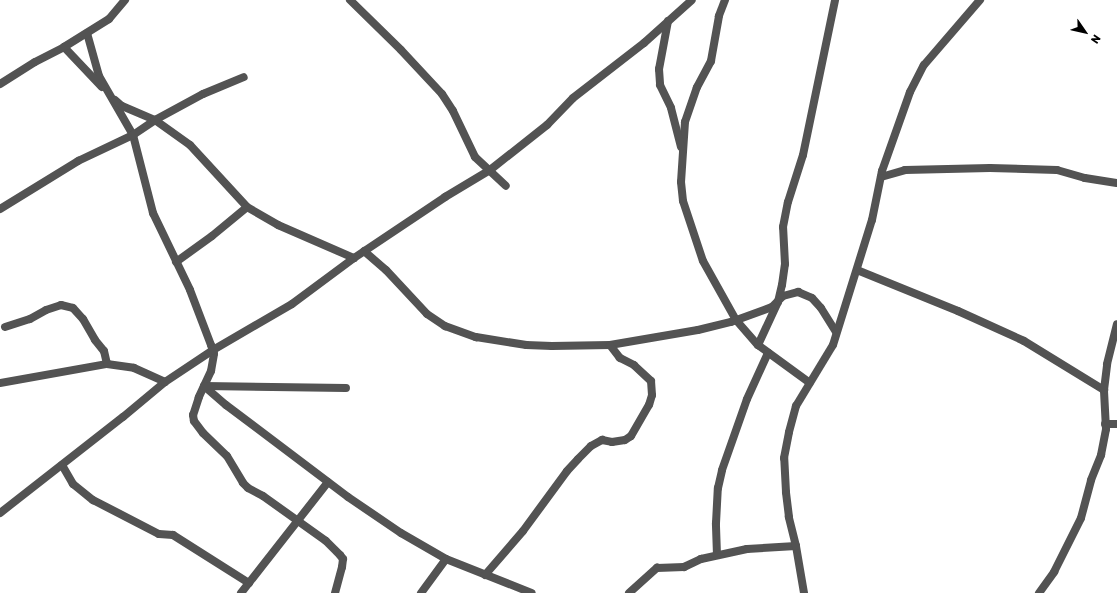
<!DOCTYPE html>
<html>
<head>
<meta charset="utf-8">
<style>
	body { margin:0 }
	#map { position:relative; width:1117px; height:593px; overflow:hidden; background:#fff; font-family:Rubik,sans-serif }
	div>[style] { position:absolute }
	.street>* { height:8px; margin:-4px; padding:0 4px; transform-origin:4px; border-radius:4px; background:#535353 }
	span { translate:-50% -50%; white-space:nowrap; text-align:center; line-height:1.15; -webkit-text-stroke:3px #fff; paint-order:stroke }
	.north { position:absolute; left:1065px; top:12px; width:40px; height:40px; -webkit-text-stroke:3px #fff; paint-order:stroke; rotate:124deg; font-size:11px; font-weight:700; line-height:16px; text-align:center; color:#000 }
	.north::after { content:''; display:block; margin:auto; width:14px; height:18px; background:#000; clip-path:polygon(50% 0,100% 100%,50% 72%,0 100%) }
</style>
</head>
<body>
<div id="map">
	<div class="street">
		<div style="left:350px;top:0;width:71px;rotate:44.4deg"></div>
		<div style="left:401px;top:50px;width:60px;rotate:47deg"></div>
		<div style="left:442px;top:94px;width:20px;rotate:57deg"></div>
		<div style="left:453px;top:111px;width:51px;rotate:64.4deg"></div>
		<div style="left:475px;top:157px;width:42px;rotate:43.1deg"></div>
		<div style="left:725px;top:0;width:17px;rotate:111deg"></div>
		<div style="left:719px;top:16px;width:46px;rotate:100.1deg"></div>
		<div style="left:711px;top:61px;width:30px;rotate:118deg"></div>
		<div style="left:697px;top:87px;width:37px;rotate:109deg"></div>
		<div style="left:685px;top:122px;width:60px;rotate:93.8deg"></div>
		<div style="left:681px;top:182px;width:19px;rotate:84deg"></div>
		<div style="left:683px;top:201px;width:63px;rotate:71.6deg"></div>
		<div style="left:703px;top:261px;width:68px;rotate:60.8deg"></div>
		<div style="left:736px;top:320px;width:33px;rotate:49deg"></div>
		<div style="left:758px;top:345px;width:64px;rotate:36.2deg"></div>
		<div style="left:668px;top:21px;width:49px;rotate:100.6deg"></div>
		<div style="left:659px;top:69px;width:16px;rotate:86deg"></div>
		<div style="left:660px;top:85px;width:25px;rotate:64deg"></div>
		<div style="left:671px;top:108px;width:40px;rotate:75.6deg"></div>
		<div style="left:87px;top:33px;width:45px;rotate:74.4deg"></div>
		<div style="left:99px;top:76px;width:68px;rotate:60deg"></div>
		<div style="left:133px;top:135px;width:81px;rotate:75.6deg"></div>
		<div style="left:153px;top:213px;width:85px;rotate:64.3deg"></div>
		<div style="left:190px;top:290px;width:59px;rotate:69.1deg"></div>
		<div style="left:211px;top:345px;width:9px;rotate:72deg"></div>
		<div style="left:214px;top:354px;width:17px;rotate:100deg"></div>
		<div style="left:211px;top:371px;width:29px;rotate:115deg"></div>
		<div style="left:199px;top:397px;width:19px;rotate:108deg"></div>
		<div style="left:193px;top:415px;width:6px;rotate:81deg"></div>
		<div style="left:194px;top:421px;width:15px;rotate:53deg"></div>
		<div style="left:203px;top:433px;width:33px;rotate:44deg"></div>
		<div style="left:227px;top:456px;width:31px;rotate:59deg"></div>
		<div style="left:243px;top:483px;width:7px;rotate:45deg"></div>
		<div style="left:248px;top:488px;width:17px;rotate:28deg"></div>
		<div style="left:263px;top:496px;width:77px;rotate:35.5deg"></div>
		<div style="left:326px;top:541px;width:20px;rotate:45deg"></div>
		<div style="left:340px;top:555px;width:5px;rotate:53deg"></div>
		<div style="left:343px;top:559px;width:8px;rotate:97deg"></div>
		<div style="left:342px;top:567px;width:27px;rotate:105deg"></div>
		<div style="left:64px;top:47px;width:55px;rotate:46.5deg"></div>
		<div style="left:0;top:84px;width:41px;rotate:-32.2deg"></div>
		<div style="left:35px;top:62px;width:33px;rotate:-27deg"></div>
		<div style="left:64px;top:47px;width:53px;rotate:-31.9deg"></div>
		<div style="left:109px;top:19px;width:25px;rotate:-50deg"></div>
		<div style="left:115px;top:100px;width:9px;rotate:41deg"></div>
		<div style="left:122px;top:106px;width:36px;rotate:23deg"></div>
		<div style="left:155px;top:120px;width:43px;rotate:35.5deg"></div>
		<div style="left:190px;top:145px;width:84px;rotate:47.4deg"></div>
		<div style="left:247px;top:207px;width:36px;rotate:30deg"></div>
		<div style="left:278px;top:225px;width:83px;rotate:23.5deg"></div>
		<div style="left:881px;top:177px;width:25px;rotate:-16deg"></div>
		<div style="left:905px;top:170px;width:85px;rotate:-1.3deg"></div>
		<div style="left:990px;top:168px;width:67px;rotate:1.7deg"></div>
		<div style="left:1057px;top:170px;width:29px;rotate:16deg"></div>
		<div style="left:1085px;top:178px;width:32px;rotate:9deg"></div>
		<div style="left:0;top:209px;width:92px;rotate:-31.6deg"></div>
		<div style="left:78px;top:161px;width:61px;rotate:-25.3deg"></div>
		<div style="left:133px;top:135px;width:27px;rotate:-34deg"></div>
		<div style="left:155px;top:120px;width:55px;rotate:-28.4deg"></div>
		<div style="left:203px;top:94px;width:44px;rotate:-22.5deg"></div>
		<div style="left:364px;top:251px;width:29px;rotate:41deg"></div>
		<div style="left:386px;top:270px;width:60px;rotate:47deg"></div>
		<div style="left:427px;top:314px;width:22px;rotate:34deg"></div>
		<div style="left:445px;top:326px;width:33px;rotate:20deg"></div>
		<div style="left:476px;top:337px;width:51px;rotate:9.1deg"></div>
		<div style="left:526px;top:345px;width:26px;rotate:2deg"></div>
		<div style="left:552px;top:346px;width:58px;rotate:-1deg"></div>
		<div style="left:610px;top:345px;width:89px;rotate:-9.7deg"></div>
		<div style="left:698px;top:330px;width:34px;rotate:-14deg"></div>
		<div style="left:731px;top:322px;width:44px;rotate:-20.1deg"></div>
		<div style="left:772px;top:307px;width:16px;rotate:-45deg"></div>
		<div style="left:783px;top:296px;width:16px;rotate:-15deg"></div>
		<div style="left:798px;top:292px;width:15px;rotate:23deg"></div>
		<div style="left:812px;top:298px;width:13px;rotate:48deg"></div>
		<div style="left:821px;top:308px;width:28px;rotate:58deg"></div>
		<div style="left:176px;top:262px;width:44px;rotate:-35.8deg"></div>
		<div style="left:212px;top:236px;width:45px;rotate:-39.6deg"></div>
		<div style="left:857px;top:270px;width:109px;rotate:22.1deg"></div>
		<div style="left:958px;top:311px;width:72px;rotate:24.4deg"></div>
		<div style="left:1024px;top:341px;width:94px;rotate:31.5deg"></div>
		<div style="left:5px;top:327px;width:26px;rotate:-18deg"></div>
		<div style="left:30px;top:319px;width:18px;rotate:-29deg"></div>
		<div style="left:46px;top:310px;width:16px;rotate:-18deg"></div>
		<div style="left:61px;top:305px;width:12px;rotate:14deg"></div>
		<div style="left:73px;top:308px;width:15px;rotate:48deg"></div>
		<div style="left:83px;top:319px;width:24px;rotate:60deg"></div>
		<div style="left:95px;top:340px;width:14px;rotate:51deg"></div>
		<div style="left:104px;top:351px;width:13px;rotate:77deg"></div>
		<div style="left:758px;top:345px;width:47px;rotate:-65.1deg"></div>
		<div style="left:778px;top:302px;width:17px;rotate:-77deg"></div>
		<div style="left:782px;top:285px;width:21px;rotate:-82deg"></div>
		<div style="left:785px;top:264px;width:37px;rotate:-93deg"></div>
		<div style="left:783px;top:227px;width:25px;rotate:-79deg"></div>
		<div style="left:788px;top:202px;width:49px;rotate:-72.3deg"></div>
		<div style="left:803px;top:155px;width:158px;rotate:-78.3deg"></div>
		<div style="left:0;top:383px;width:109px;rotate:-10.1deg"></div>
		<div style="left:107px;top:364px;width:27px;rotate:8deg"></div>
		<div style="left:134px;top:368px;width:34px;rotate:24deg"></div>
		<div style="left:204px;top:386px;width:29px;rotate:41deg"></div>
		<div style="left:226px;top:405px;width:153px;rotate:37deg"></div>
		<div style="left:348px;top:497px;width:64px;rotate:34.2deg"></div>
		<div style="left:401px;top:533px;width:52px;rotate:30deg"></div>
		<div style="left:446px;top:559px;width:92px;rotate:21.6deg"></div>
		<div style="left:204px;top:386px;width:142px;rotate:0.8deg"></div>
		<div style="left:1105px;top:424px;width:12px"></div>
		<div style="left:62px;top:465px;width:22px;rotate:60deg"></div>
		<div style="left:73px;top:484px;width:26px;rotate:39deg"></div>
		<div style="left:93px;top:500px;width:74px;rotate:27.3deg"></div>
		<div style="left:159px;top:534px;width:14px;rotate:4deg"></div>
		<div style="left:173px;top:535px;width:90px;rotate:32.3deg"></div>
		<div style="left:0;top:513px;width:156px;rotate:-38deg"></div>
		<div style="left:123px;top:417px;width:55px;rotate:-39.8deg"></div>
		<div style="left:165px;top:382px;width:58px;rotate:-33.7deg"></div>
		<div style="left:213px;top:350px;width:91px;rotate:-30.2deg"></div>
		<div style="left:292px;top:304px;width:77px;rotate:-36.6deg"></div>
		<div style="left:354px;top:258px;width:110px;rotate:-33.8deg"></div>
		<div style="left:445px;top:197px;width:52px;rotate:-31deg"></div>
		<div style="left:490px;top:170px;width:73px;rotate:-38.3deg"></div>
		<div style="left:547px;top:125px;width:37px;rotate:-46deg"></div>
		<div style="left:573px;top:98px;width:90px;rotate:-37.8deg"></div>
		<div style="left:644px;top:43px;width:64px;rotate:-41.9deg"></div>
		<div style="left:717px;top:555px;width:32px;rotate:-92deg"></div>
		<div style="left:716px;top:523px;width:35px;rotate:-87deg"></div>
		<div style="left:718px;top:488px;width:18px;rotate:-77deg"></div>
		<div style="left:722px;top:470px;width:75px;rotate:-70.6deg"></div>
		<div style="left:747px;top:399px;width:51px;rotate:-65.5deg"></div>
		<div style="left:485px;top:575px;width:58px;rotate:-49.2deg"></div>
		<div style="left:523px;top:531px;width:74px;rotate:-53.7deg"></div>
		<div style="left:567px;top:471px;width:16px;rotate:-47deg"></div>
		<div style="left:578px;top:459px;width:18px;rotate:-45deg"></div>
		<div style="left:591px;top:446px;width:13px;rotate:-29deg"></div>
		<div style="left:602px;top:440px;width:10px;rotate:11deg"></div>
		<div style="left:612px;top:442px;width:13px;rotate:-9deg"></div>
		<div style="left:625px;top:440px;width:7px;rotate:-34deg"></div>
		<div style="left:631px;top:436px;width:36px;rotate:-60deg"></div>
		<div style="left:649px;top:405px;width:10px;rotate:-73deg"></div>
		<div style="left:652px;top:395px;width:14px;rotate:-94deg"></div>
		<div style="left:651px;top:381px;width:23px;rotate:-137deg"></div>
		<div style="left:634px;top:365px;width:16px;rotate:-153deg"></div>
		<div style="left:620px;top:358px;width:16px;rotate:-128deg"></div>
		<div style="left:241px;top:593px;width:141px;rotate:-51.9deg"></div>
		<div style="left:421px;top:593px;width:42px;rotate:-53.7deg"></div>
		<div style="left:629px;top:593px;width:38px;rotate:-42deg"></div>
		<div style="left:657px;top:568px;width:27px;rotate:-2deg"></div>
		<div style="left:684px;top:567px;width:19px;rotate:-25deg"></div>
		<div style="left:701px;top:559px;width:47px;rotate:-12.3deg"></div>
		<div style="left:747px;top:549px;width:49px;rotate:-3.5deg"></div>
		<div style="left:804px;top:593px;width:48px;rotate:-99.7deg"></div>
		<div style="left:796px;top:546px;width:30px;rotate:-104deg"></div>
		<div style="left:789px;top:517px;width:25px;rotate:-97deg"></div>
		<div style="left:786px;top:492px;width:34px;rotate:-93deg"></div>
		<div style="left:784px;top:458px;width:26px;rotate:-79deg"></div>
		<div style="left:789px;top:432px;width:27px;rotate:-75deg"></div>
		<div style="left:796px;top:406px;width:71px;rotate:-58.8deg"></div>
		<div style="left:833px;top:345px;width:131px;rotate:-72.7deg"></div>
		<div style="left:872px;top:220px;width:50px;rotate:-78.5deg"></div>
		<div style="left:882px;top:171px;width:84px;rotate:-70.5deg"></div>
		<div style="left:910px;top:92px;width:30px;rotate:-63deg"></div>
		<div style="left:924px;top:65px;width:86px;rotate:-49.3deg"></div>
		<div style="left:1039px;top:593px;width:26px;rotate:-54deg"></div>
		<div style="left:1054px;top:572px;width:60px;rotate:-63.4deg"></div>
		<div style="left:1081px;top:518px;width:39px;rotate:-75deg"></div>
		<div style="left:1091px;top:480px;width:27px;rotate:-68deg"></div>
		<div style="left:1101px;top:455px;width:26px;rotate:-79deg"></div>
		<div style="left:1106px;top:429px;width:39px;rotate:-93deg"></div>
		<div style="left:1104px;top:390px;width:26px;rotate:-83deg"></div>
		<div style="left:1107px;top:364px;width:41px;rotate:-76deg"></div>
	</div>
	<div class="north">N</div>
</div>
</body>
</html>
